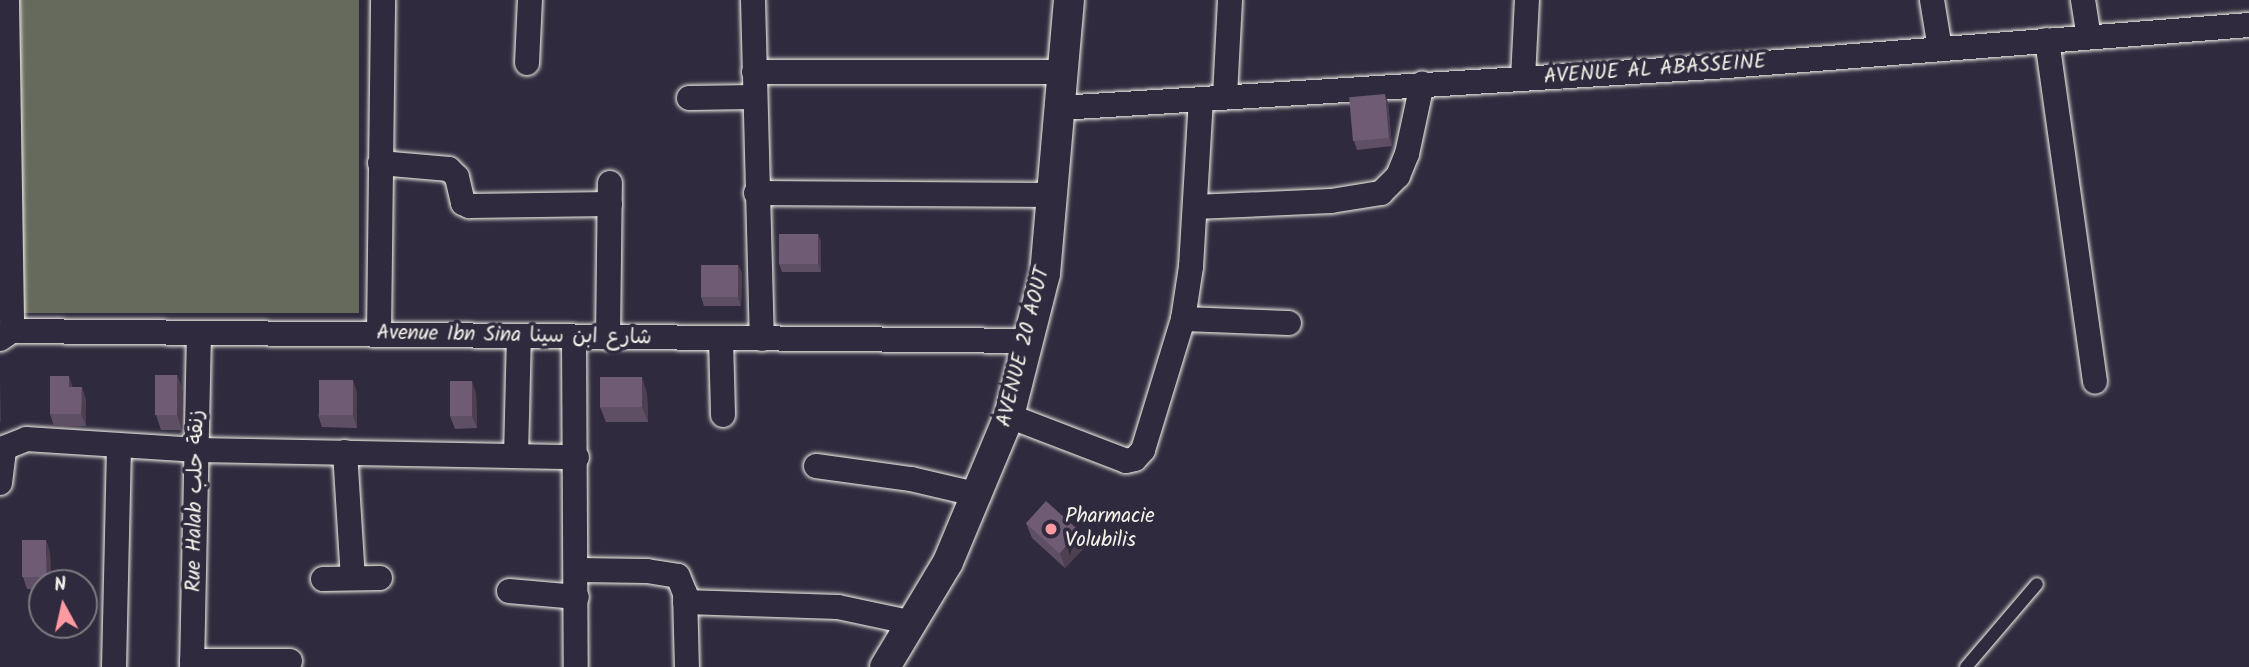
<!DOCTYPE html>
<html>
<head>
<meta charset="utf-8">
<style>
	body { margin:0 }
	#map { position:relative; width:2249px; height:667px; overflow:hidden; background:#2f2a3d; font-family:Kalam,"Playpen Sans Arabic",sans-serif }
	div>[style] { position:absolute }
	.green>* { inset:0; background:#656a5d; transform-origin:0 0 }
	.roads { filter:drop-shadow(0 0 2px #f4f1e8) drop-shadow(0 0 2px #f4f1e8) }
	.service>* { height:12px; margin:-6px; padding:0 6px; transform-origin:6px; border-radius:6px; background:#2f2a3d }
	.minor>* { height:24px; margin:-12px; padding:0 12px; transform-origin:12px; border-radius:12px; background:#2f2a3d }
	.tertiary>* { height:30px; margin:-15px; padding:0 15px; transform-origin:15px; border-radius:15px; background:#2f2a3d }
	.wall>* { inset:0; background:#5f4f64 }
	.shaded-wall>* { inset:0; background:#4e4051 }
	.building>* { inset:0; background:#6f5c74; transform-origin:0 0 }
	.dots>* { width:19px; height:19px; translate:-50% -50%; box-sizing:border-box; border:4px solid #2f2a3d; border-radius:50% }
	span { translate:-50% -50%; white-space:nowrap; text-align:center; line-height:1.15; -webkit-text-stroke:7px #2f2a3d; paint-order:stroke }
	.street-label { font-size:21px; color:#f4f1e8 }
	.poi-label { font-size:21px; color:#f4f1e8 }
	.left { translate:0 -50%; text-align:left }
	.north { position:absolute; left:28px; top:569px; width:70px; height:70px; box-sizing:border-box; background:#2f2a3d; border:2px solid #7e7a81; border-radius:50%; rotate:352deg; font-size:19px; font-weight:700; line-height:28px; text-align:center; color:#f4f1e8 }
	.north::after { content:''; display:block; margin:auto; width:24px; height:32px; background:#ff9aa2; clip-path:polygon(50% 0,100% 100%,50% 72%,0 100%) }
</style>
</head>
<body>
<div id="map">
	<div class="green">
		<div style="left:19px;top:0;width:340px;height:313px"></div>
	</div>
	<div class="roads">
		<div class="service">
			<div style="left:1966px;top:667px;width:109px;rotate:-49.5deg"></div>
		</div>
		<div class="minor">
			<div style="left:7px;top:0;width:331px;rotate:89.1deg"></div>
			<div style="left:753px;top:0;width:339px;rotate:88.5deg"></div>
			<div style="left:1932px;top:0;width:50px;rotate:80.7deg"></div>
			<div style="left:2083px;top:0;width:37px;rotate:81deg"></div>
			<div style="left:2047px;top:40px;width:345px;rotate:82deg"></div>
			<div style="left:527px;top:63px;width:63px;rotate:-87.3deg"></div>
			<div style="left:754px;top:72px;width:308px"></div>
			<div style="left:1523px;top:78px;width:78px;rotate:-87.1deg"></div>
			<div style="left:1225px;top:96px;width:96px;rotate:-87deg"></div>
			<div style="left:689px;top:98px;width:64px;rotate:-0.9deg"></div>
			<div style="left:1060px;top:108px;width:668px;rotate:-3.6deg"></div>
			<div style="left:1727px;top:66px;width:524px;rotate:-4.49deg"></div>
			<div style="left:380px;top:163px;width:69px;rotate:5deg"></div>
			<div style="left:449px;top:169px;width:11px;rotate:45deg"></div>
			<div style="left:457px;top:177px;width:27px;rotate:77deg"></div>
			<div style="left:463px;top:203px;width:7px;rotate:27deg"></div>
			<div style="left:469px;top:206px;width:141px;rotate:-0.8deg"></div>
			<div style="left:756px;top:193px;width:297px;rotate:0.4deg"></div>
			<div style="left:1195px;top:207px;width:136px;rotate:-2.5deg"></div>
			<div style="left:1331px;top:201px;width:51px;rotate:-9.1deg"></div>
			<div style="left:1381px;top:193px;width:24px;rotate:-45deg"></div>
			<div style="left:1398px;top:176px;width:24px;rotate:-68deg"></div>
			<div style="left:1407px;top:154px;width:72px;rotate:-77.9deg"></div>
			<div style="left:1183px;top:319px;width:106px;rotate:2.2deg"></div>
			<div style="left:379px;top:334px;width:334px;rotate:-89.3deg"></div>
			<div style="left:574px;top:338px;width:329px;rotate:89.7deg"></div>
			<div style="left:608px;top:338px;width:155px;rotate:-89.3deg"></div>
			<div style="left:721px;top:338px;width:77px;rotate:88.5deg"></div>
			<div style="left:0;top:339px;width:14px;rotate:-34deg"></div>
			<div style="left:12px;top:331px;width:1018px;rotate:0.56deg"></div>
			<div style="left:1009px;top:416px;width:125px;rotate:21deg"></div>
			<div style="left:1126px;top:461px;width:9px;rotate:-13deg"></div>
			<div style="left:1135px;top:459px;width:12px;rotate:-48deg"></div>
			<div style="left:1143px;top:450px;width:137px;rotate:-73deg"></div>
			<div style="left:1183px;top:319px;width:53px;rotate:-81.3deg"></div>
			<div style="left:1191px;top:267px;width:168px;rotate:-86.6deg"></div>
			<div style="left:345px;top:452px;width:126px;rotate:86.4deg"></div>
			<div style="left:516px;top:456px;width:119px;rotate:-88.6deg"></div>
			<div style="left:816px;top:466px;width:96px;rotate:7.8deg"></div>
			<div style="left:911px;top:479px;width:70px;rotate:13.2deg"></div>
			<div style="left:0;top:483px;width:35px;rotate:-83deg"></div>
			<div style="left:4px;top:448px;width:24px;rotate:-22deg"></div>
			<div style="left:26px;top:439px;width:172px;rotate:3.7deg"></div>
			<div style="left:198px;top:450px;width:379px;rotate:1.1deg"></div>
			<div style="left:578px;top:570px;width:69px;rotate:0.8deg"></div>
			<div style="left:647px;top:571px;width:31px;rotate:9deg"></div>
			<div style="left:678px;top:576px;width:18px;rotate:68deg"></div>
			<div style="left:685px;top:593px;width:74px;rotate:88.5deg"></div>
			<div style="left:323px;top:579px;width:57px;rotate:-1deg"></div>
			<div style="left:509px;top:591px;width:68px;rotate:5deg"></div>
			<div style="left:685px;top:602px;width:153px;rotate:1.9deg"></div>
			<div style="left:838px;top:607px;width:77px;rotate:12deg"></div>
			<div style="left:192px;top:661px;width:98px"></div>
			<div style="left:114px;top:667px;width:221px;rotate:-88.7deg"></div>
			<div style="left:192px;top:667px;width:333px;rotate:-88.8deg"></div>
		</div>
		<div class="tertiary">
			<div style="left:885px;top:667px;width:122px;rotate:-59deg"></div>
			<div style="left:948px;top:562px;width:158px;rotate:-67.3deg"></div>
			<div style="left:1009px;top:416px;width:146px;rotate:-75.8deg"></div>
			<div style="left:1045px;top:274px;width:275px;rotate:-85deg"></div>
		</div>
	</div>
	<div class="wall">
		<div style="clip-path:polygon(1388px 102px,1392px 146px,1357px 150px,1354px 141px)"></div>
		<div style="clip-path:polygon(818px 234px,821px 242px,821px 272px,782px 272px,779px 264px)"></div>
		<div style="clip-path:polygon(738px 265px,742px 273px,741px 306px,704px 306px,701px 297px)"></div>
		<div style="clip-path:polygon(177px 375px,183px 391px,182px 430px,161px 430px,156px 415px)"></div>
		<div style="clip-path:polygon(73px 387px,86px 399px,86px 426px,54px 426px,50px 414px)"></div>
		<div style="clip-path:polygon(357px 392px,357px 428px,322px 427px,318px 415px)"></div>
		<div style="clip-path:polygon(476px 393px,477px 428px,455px 429px,450px 416px)"></div>
		<div style="clip-path:polygon(647px 393px,648px 422px,606px 422px,600px 407px)"></div>
		<div style="clip-path:polygon(1026px 523px,1085px 547px,1065px 568px,1032px 538px)"></div>
		<div style="clip-path:polygon(50px 552px,51px 583px,42px 583px,42px 589px,27px 589px,23px 577px)"></div>
	</div>
	<div class="shaded-wall">
		<div style="clip-path:polygon(1385px 94px,1388px 102px,1392px 146px,1389px 138px)"></div>
		<div style="clip-path:polygon(818px 234px,821px 242px,821px 272px,818px 263px)"></div>
		<div style="clip-path:polygon(738px 265px,742px 273px,741px 306px,738px 297px)"></div>
		<div style="clip-path:polygon(177px 375px,183px 391px,182px 430px,177px 415px)"></div>
		<div style="clip-path:polygon(69px 376px,73px 388px,69px 387px)"></div>
		<div style="clip-path:polygon(642px 377px,647px 393px,648px 422px,642px 407px)"></div>
		<div style="clip-path:polygon(0 379px,0 380px,1px 423px,0 421px)"></div>
		<div style="clip-path:polygon(353px 380px,357px 392px,357px 428px,353px 416px)"></div>
		<div style="clip-path:polygon(472px 381px,476px 393px,477px 428px,472px 416px)"></div>
		<div style="clip-path:polygon(82px 387px,86px 399px,86px 426px,81px 414px)"></div>
		<div style="clip-path:polygon(1079px 531px,1085px 547px,1065px 568px,1060px 553px)"></div>
		<div style="clip-path:polygon(46px 540px,50px 552px,51px 583px,49px 583px,47px 576px)"></div>
	</div>
	<div class="building">
		<div style="left:1385px;top:94px;width:44px;height:36px;rotate:85deg"></div>
		<div style="left:779px;top:234px;width:39px;height:30px"></div>
		<div style="left:701px;top:265px;width:37px;height:32px"></div>
		<div style="left:177px;top:375px;width:40px;height:22px;rotate:90deg"></div>
		<div style="clip-path:polygon(50px 376px,69px 376px,69px 387px,82px 387px,81px 414px,50px 414px)"></div>
		<div style="left:642px;top:377px;width:30px;height:42px;rotate:90deg"></div>
		<div style="left:319px;top:380px;width:34px;height:35px"></div>
		<div style="left:450px;top:381px;width:22px;height:35px"></div>
		<div style="left:1046px;top:501px;width:45px;height:30px;rotate:42deg"></div>
		<div style="left:22px;top:540px;width:24px;height:37px"></div>
	</div>
	<div class="dots">
		<div style="left:1051px;top:529px;background:#ff9aa2"></div>
	</div>
	<div class="street-label">
		<span style="left:1655px;top:70px;rotate:-4deg">AVENUE AL ABASSEINE</span>
		<span style="left:514px;top:336px;rotate:1deg">Avenue Ibn Sina شارع ابن سينا</span>
		<span style="left:1024px;top:347px;rotate:-76deg">AVENUE 20 AOUT</span>
		<span style="left:196px;top:501px;rotate:-89deg">Rue Halab زنقة حلب</span>
	</div>
	<div class="poi-label">
		<span class="left" style="left:1065px;top:529px">Pharmacie<br>Volubilis</span>
	</div>
	<div class="north">N</div>
</div>
</body>
</html>
